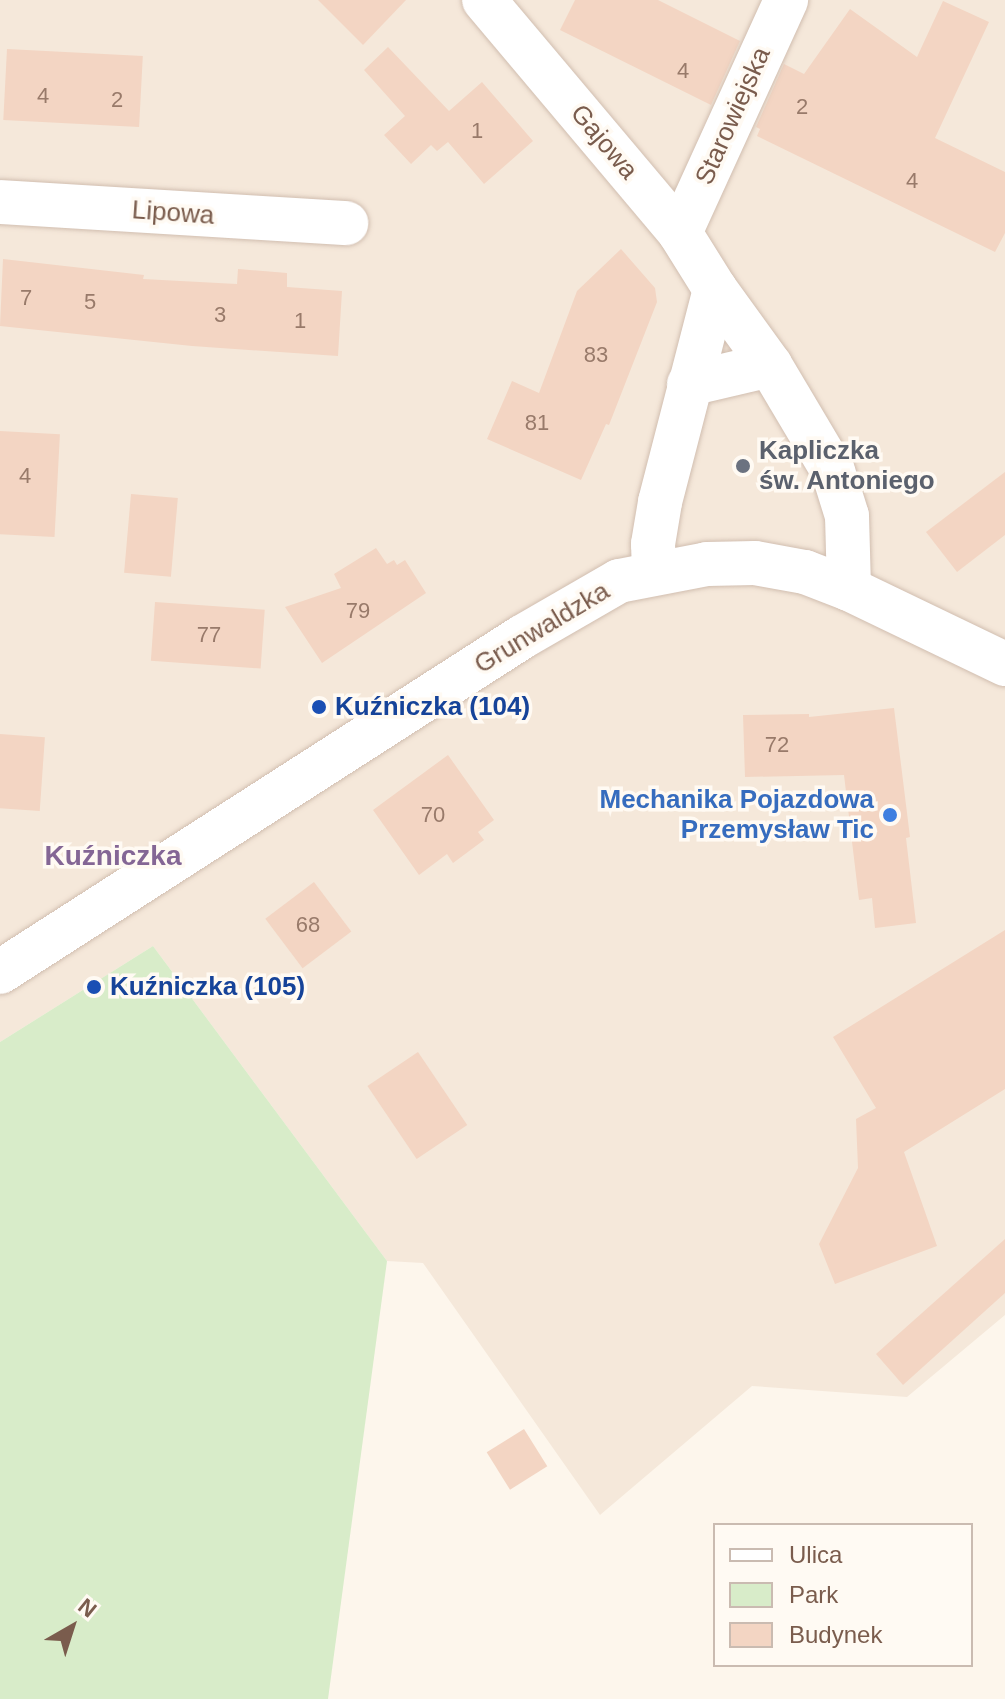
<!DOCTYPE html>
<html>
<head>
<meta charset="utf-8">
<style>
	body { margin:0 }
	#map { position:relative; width:1005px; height:1699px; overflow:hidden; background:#fdf6ec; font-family:Arial,sans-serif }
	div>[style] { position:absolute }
	.residential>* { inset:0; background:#f5e8da }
	.green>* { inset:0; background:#d8ecc9 }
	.building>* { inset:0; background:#f3d5c3; transform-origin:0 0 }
	.roads { filter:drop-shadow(0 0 2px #d1beb0) drop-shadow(0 0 2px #d1beb0) }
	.minor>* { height:44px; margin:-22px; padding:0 22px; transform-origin:22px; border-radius:22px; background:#fff }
	.dots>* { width:22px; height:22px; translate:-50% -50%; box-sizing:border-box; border:4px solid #fffaf3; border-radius:50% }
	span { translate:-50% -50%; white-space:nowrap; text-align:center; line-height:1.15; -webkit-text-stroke:7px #fffaf3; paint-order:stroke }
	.number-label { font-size:22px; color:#987a6a }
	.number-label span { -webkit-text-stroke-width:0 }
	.street-label { font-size:26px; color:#7a5c4d }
	.worship-label { font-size:26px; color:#5b616d; font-weight:700 }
	.left { translate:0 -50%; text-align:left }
	.transit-label { font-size:26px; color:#164399; font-weight:700 }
	.shop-label { font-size:26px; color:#366cbe; font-weight:700 }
	.right { translate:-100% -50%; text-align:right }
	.neighbourhood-label { font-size:28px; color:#846695; font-weight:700 }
	.legend { position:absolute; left:713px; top:1523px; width:260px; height:144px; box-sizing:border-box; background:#fffaf3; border:2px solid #cabbb1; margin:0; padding:10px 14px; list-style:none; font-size:24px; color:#7a5c4d }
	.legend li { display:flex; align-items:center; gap:16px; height:40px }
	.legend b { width:40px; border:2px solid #cabbb1 }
	.north { position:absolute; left:32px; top:1587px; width:80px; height:80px; -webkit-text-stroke:6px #fffaf3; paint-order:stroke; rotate:39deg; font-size:22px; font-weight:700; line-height:32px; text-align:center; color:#7a5c4d }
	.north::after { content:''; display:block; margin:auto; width:28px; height:36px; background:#7a5c4d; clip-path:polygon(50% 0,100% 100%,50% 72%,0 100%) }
</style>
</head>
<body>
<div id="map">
	<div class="residential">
		<div style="clip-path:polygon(0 0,1005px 0,1005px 1315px,907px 1397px,752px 1386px,600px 1515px,423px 1263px,387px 1261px,153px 946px,0 1042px)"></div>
	</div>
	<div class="green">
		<div style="clip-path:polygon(153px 946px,387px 1261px,328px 1699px,0 1699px,0 1042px)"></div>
	</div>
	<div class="building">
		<div style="clip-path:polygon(318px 0,406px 0,363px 45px)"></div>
		<div style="clip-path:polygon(575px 0,658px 0,740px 41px,711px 105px,560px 30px)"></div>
		<div style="clip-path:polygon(943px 1px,989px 22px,935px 138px,1005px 172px,1005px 233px,995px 252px,757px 136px,760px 129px,756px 127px,784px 64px,804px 74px,850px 9px,917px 57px)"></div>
		<div style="clip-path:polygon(388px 47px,449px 111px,482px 82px,533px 141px,484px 184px,448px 142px,437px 151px,431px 145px,411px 164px,384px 135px,405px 116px,364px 70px)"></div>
		<div style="left:7px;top:49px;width:136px;height:71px;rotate:3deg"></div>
		<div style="clip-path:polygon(621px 249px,655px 288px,657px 302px,609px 425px,606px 424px,581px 480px,487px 439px,512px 381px,539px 393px,577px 291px)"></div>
		<div style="clip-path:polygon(3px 259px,144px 275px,143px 279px,237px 284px,238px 269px,287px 273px,287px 287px,342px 291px,338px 356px,192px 346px,0 326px)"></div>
		<div style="left:0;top:431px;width:60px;height:103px;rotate:3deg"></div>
		<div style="clip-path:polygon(1005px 472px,1005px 535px,957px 572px,926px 532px)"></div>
		<div style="left:131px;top:494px;width:47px;height:79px;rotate:5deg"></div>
		<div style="clip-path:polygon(376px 548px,387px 564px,394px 560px,397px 565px,405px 560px,426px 593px,322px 663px,285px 607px,341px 588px,334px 574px)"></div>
		<div style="left:155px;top:602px;width:110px;height:59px;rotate:4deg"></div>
		<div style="clip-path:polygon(894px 708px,910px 837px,906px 838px,916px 923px,875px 928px,872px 898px,859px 900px,844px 775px,745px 777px,743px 715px,809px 714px,809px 717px)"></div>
		<div style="left:0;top:734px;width:45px;height:74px;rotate:4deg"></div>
		<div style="clip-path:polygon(448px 755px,494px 820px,478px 832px,484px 840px,453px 863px,447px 854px,419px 875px,373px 810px)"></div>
		<div style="left:314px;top:882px;width:62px;height:61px;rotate:53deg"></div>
		<div style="clip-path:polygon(1005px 930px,1005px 1089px,904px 1152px,937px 1246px,835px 1284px,819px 1244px,858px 1168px,856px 1119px,876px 1108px,833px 1037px)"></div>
		<div style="left:418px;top:1052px;width:88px;height:61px;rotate:56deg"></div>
		<div style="clip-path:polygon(1005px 1239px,1005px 1293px,903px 1385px,876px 1354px)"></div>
		<div style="left:524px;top:1429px;width:44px;height:44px;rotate:58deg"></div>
	</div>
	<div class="roads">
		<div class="minor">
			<div style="left:484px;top:0;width:304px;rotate:49.9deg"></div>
			<div style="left:680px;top:233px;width:66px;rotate:58deg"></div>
			<div style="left:715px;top:289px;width:94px;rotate:54.1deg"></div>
			<div style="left:770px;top:365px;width:123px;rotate:59.3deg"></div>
			<div style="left:833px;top:471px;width:47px;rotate:72.7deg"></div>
			<div style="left:847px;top:516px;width:73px;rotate:88.4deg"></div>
			<div style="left:0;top:202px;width:347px;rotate:3.5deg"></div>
			<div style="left:680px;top:233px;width:256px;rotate:-65.5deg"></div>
			<div style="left:689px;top:384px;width:83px;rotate:-13.2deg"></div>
			<div style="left:654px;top:572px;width:28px;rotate:-92deg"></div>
			<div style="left:653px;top:544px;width:43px;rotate:-80.5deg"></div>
			<div style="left:660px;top:502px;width:220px;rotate:-75.5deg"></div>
			<div style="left:0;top:972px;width:620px;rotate:-32.69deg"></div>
			<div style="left:522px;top:637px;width:112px;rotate:-30deg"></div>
			<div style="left:619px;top:581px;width:90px;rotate:-10.9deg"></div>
			<div style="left:707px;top:564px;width:48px;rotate:-1.2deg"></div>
			<div style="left:755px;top:563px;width:51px;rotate:10.2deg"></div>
			<div style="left:805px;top:572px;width:47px;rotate:21.1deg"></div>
			<div style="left:849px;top:589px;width:173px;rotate:25.7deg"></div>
		</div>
	</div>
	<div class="dots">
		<div style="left:743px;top:466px;background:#6b7280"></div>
		<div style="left:319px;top:707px;background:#1a4fb4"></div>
		<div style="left:890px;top:815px;background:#3f7fe0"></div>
		<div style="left:94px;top:987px;background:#1a4fb4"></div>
	</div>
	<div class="number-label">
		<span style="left:683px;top:71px">4</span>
		<span style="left:43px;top:96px">4</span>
		<span style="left:117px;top:100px">2</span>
		<span style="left:802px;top:107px">2</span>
		<span style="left:477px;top:131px">1</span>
		<span style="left:912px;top:181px">4</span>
		<span style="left:26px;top:298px">7</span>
		<span style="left:90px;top:302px">5</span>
		<span style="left:220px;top:315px">3</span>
		<span style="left:300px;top:321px">1</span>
		<span style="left:596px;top:355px">83</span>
		<span style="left:537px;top:423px">81</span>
		<span style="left:25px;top:476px">4</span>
		<span style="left:358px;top:611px">79</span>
		<span style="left:209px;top:635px">77</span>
		<span style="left:777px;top:745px">72</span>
		<span style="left:433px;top:815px">70</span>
		<span style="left:308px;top:925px">68</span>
	</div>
	<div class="street-label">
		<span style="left:733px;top:116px;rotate:-66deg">Starowiejska</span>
		<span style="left:604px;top:142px;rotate:50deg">Gajowa</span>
		<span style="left:173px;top:213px;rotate:4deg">Lipowa</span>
		<span style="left:542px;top:628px;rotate:-31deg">Grunwaldzka</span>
	</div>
	<div class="worship-label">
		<span class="left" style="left:759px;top:466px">Kapliczka<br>św. Antoniego</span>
	</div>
	<div class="transit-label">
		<span class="left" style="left:335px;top:707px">Kuźniczka (104)</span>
		<span class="left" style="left:110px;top:987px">Kuźniczka (105)</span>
	</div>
	<div class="shop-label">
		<span class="right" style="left:874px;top:815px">Mechanika Pojazdowa<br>Przemysław Tic</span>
	</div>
	<div class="neighbourhood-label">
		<span style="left:113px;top:856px">Kuźniczka</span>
	</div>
	<ul class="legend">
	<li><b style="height:10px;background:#fff"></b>Ulica</li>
	<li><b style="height:22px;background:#d8ecc9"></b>Park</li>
	<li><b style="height:22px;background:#f3d5c3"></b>Budynek</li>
	</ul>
	<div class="north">N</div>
</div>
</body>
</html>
